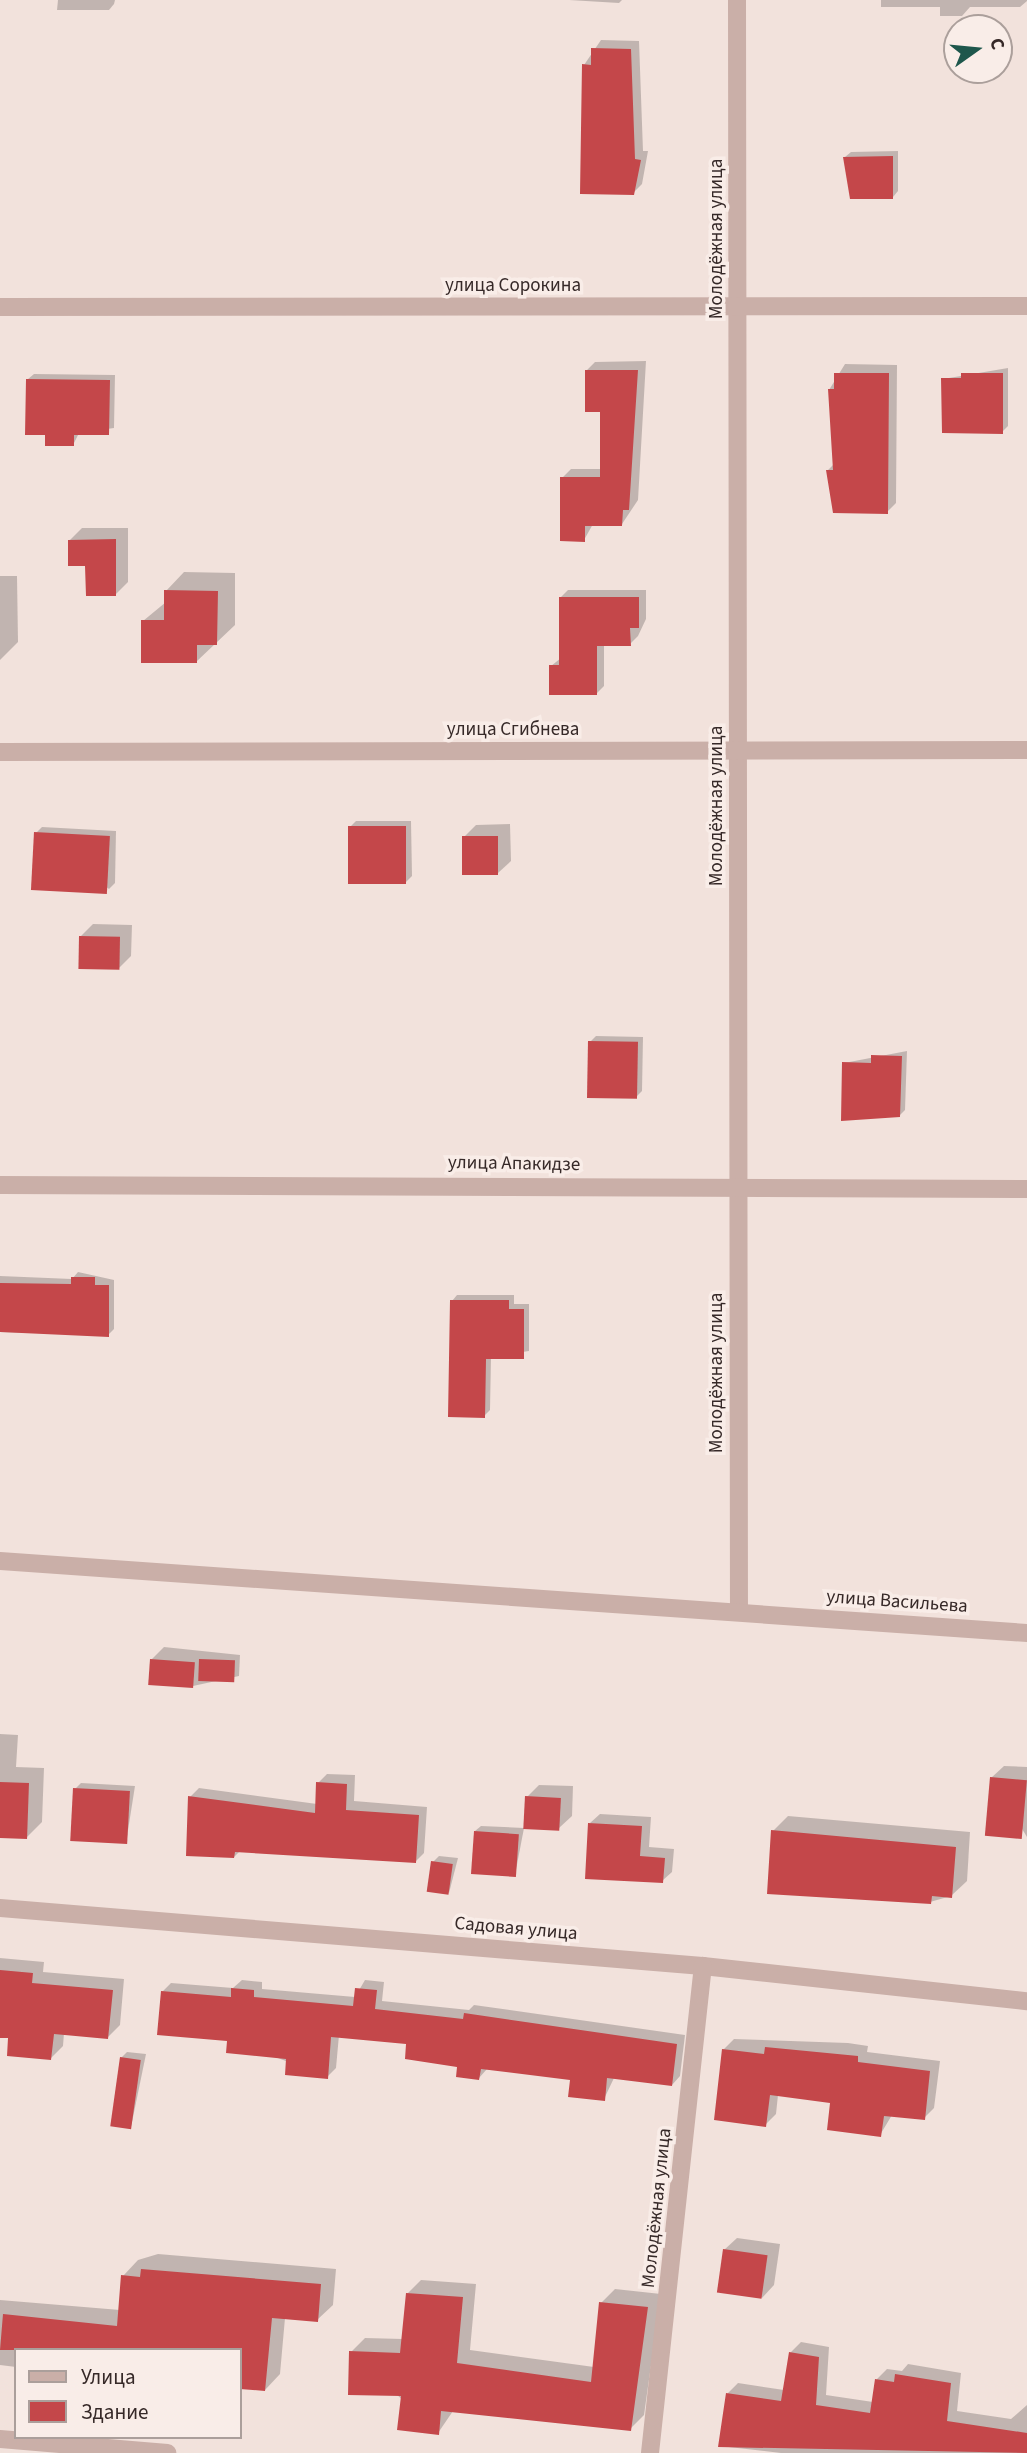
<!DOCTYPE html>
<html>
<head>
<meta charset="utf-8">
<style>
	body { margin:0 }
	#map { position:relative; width:1027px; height:2453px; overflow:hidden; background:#f2e2dc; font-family:"Source Sans 3",sans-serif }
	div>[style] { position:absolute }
	.shadow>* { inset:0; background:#0003 }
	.building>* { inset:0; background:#c4474a; transform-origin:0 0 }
	.street>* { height:18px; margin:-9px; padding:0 9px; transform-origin:9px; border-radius:9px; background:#caafa8 }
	span { translate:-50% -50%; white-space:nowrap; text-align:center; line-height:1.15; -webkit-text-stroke:7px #f9ede8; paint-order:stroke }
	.street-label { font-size:19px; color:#362928 }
	.legend { position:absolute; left:14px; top:2348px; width:228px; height:91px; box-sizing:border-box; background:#f9ede8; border:2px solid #ab9f9b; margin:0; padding:9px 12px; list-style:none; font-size:21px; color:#362928 }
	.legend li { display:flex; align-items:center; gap:14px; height:35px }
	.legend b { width:35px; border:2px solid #ab9f9b }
	.north { position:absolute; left:943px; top:14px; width:70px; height:70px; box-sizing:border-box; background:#f9ede8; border:2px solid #ab9f9b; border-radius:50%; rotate:75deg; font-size:19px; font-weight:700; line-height:28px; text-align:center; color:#362928 }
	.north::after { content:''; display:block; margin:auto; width:24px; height:32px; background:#1e574c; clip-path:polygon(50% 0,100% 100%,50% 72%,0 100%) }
</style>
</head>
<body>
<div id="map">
	<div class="shadow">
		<div style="clip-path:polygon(58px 0,115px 0,114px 4px,109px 10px,57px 10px)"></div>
		<div style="clip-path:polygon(569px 0,622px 0,619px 3px)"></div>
		<div style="clip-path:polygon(881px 0,1027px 0,1027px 1px,1020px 7px,970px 7px,962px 16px,940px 16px,940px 7px,881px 7px)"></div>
		<div style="clip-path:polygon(601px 40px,639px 41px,643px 151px,648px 151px,642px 184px,633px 193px,584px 65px)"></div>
		<div style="clip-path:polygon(898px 151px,898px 191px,893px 197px,845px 157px,851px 152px)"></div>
		<div style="clip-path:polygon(646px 361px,638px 500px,622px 524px,593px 524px,584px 540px,562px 478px,571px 469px,602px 469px,602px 410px,586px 371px,595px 362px)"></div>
		<div style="clip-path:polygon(845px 364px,897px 365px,896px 503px,887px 512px,828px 470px,834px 464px,829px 390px)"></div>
		<div style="clip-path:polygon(1008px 368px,1008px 426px,1002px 432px,943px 379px)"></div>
		<div style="clip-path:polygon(34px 374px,115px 375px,114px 428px,79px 433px,73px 445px,47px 433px,28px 379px)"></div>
		<div style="clip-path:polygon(82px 528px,128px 528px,128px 582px,116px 594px,69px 541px)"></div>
		<div style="clip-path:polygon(184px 572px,235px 573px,235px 625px,196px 662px,143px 621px,166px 602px,166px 591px)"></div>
		<div style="clip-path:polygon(0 576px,17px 576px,18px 642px,0 660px)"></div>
		<div style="clip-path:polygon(568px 590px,646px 590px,646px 619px,638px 636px,630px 644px,604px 644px,604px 686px,597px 693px,551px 666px,561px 658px,560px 598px)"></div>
		<div style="clip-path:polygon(356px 821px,411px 821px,412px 876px,406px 882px,350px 827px)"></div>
		<div style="clip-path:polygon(510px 824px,511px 861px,498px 873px,464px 837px,476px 825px)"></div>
		<div style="clip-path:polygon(42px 827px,116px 831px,115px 883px,109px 889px,36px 833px)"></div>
		<div style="clip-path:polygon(93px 924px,132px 925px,131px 956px,119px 968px,81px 936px)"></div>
		<div style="clip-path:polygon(596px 1036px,643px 1037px,642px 1091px,636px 1097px,590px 1042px)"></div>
		<div style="clip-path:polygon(907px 1051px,905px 1110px,899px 1116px,844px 1063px)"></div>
		<div style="clip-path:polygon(78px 1272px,114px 1280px,114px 1329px,108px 1335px,0 1332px,0 1276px,72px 1279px)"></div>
		<div style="clip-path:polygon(457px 1295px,514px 1295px,514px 1304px,529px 1304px,529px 1351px,491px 1357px,490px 1410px,484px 1416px,452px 1301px)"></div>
		<div style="clip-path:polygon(164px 1647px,240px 1655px,239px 1676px,193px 1686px,151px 1660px)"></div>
		<div style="clip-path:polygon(0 1734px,18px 1735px,16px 1767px,44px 1768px,42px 1822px,26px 1838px,0 1836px)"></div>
		<div style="clip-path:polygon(1004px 1766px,1027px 1767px,1027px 1837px,991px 1778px)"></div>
		<div style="clip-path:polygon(327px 1774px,355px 1775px,354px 1801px,427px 1807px,424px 1853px,415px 1862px,240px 1851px,234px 1857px,190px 1797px,199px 1788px,317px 1804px,318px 1783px)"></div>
		<div style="clip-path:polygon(81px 1783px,135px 1786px,126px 1843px,75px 1789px)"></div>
		<div style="clip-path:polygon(539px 1785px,573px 1786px,572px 1816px,559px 1828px,527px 1797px)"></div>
		<div style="clip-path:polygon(600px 1814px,651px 1817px,649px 1847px,674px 1849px,672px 1872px,662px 1881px,590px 1823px)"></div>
		<div style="clip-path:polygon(788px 1816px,970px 1832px,967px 1881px,951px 1896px,930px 1902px,773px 1831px)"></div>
		<div style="clip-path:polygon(481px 1826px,524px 1828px,515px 1875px,475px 1831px)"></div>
		<div style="clip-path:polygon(439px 1856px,458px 1858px,449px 1893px,433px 1862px)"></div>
		<div style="clip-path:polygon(0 1958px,44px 1962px,43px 1972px,124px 1979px,120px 2025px,108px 2037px,64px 2033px,63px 2046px,51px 2058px,0 2034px)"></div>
		<div style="clip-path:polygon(242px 1980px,262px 1982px,262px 1989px,355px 1997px,365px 1980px,384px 1982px,382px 2001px,469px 2010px,474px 2005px,685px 2035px,680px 2076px,672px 2085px,614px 2078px,604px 2099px,572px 2078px,487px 2069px,479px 2078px,408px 2042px,339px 2035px,336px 2068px,327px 2077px,229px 2039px,162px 1992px,171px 1983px,233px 1988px)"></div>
		<div style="clip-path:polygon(734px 2039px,848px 2043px,868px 2046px,867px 2052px,940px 2061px,934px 2108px,924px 2118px,892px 2115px,880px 2135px,832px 2101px,778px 2095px,776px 2114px,765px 2125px,723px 2050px)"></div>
		<div style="clip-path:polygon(127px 2052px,146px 2054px,131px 2127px,121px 2058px)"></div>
		<div style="clip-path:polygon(737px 2238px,780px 2244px,774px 2285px,762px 2298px,724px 2250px)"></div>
		<div style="clip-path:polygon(158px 2254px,336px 2269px,333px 2305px,317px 2320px,285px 2318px,280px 2374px,265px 2390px,240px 2387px,240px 2350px,16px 2350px,16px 2367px,0 2365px,0 2300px,120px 2310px,123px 2276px,138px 2260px)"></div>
		<div style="clip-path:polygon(421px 2280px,476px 2284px,470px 2350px,594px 2367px,601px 2303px,615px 2289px,661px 2294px,644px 2415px,630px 2429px,453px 2411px,438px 2433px,351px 2352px,365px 2338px,403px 2339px,407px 2294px)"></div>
		<div style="clip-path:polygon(801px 2342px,829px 2347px,826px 2395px,873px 2402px,877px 2379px,887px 2369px,902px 2371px,908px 2364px,961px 2373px,957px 2411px,1011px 2419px,1027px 2405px,1027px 2453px,781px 2453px,720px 2446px,728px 2393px,738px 2383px,784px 2390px,790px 2353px)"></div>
	</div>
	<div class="building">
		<div style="clip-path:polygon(591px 48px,631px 49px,635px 159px,641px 160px,634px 195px,580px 194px,582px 64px,591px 65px)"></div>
		<div style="clip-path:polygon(893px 156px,893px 199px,850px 199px,843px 157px)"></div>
		<div style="clip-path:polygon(585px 370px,638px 370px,629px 510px,623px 510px,622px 526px,585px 526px,585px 542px,560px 541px,560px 477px,600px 477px,600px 412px,585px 412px)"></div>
		<div style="clip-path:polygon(834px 373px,889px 373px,888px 514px,833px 513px,826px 470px,833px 470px,828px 389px,834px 389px)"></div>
		<div style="clip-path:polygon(961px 373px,1003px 373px,1003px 434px,942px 433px,941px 378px,961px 378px)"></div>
		<div style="clip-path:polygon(26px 379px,110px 380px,109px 435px,74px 435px,74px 446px,45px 446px,45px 435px,25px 435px)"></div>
		<div style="clip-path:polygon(116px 539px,116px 596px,86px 596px,85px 566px,68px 566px,68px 540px)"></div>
		<div style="clip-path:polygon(164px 590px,218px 591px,217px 645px,197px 645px,197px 663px,141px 663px,141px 620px,164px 620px)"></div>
		<div style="clip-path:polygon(559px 597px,639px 597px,639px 628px,630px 628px,631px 646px,597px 646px,597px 695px,549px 695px,549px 665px,559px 665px)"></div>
		<div style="left:348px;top:826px;width:58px;height:58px"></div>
		<div style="left:34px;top:832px;width:76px;height:58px;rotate:3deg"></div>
		<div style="left:462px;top:836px;width:36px;height:39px"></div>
		<div style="left:79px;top:936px;width:41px;height:33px;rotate:1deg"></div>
		<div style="left:588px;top:1041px;width:50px;height:57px;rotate:1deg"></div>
		<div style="clip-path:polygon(871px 1055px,902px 1056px,900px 1117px,841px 1121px,842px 1062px,871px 1063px)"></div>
		<div style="clip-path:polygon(71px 1277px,95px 1277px,95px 1285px,109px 1285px,109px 1337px,0 1332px,0 1283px,71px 1284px)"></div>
		<div style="clip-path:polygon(450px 1300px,509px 1300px,509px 1309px,524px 1309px,524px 1359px,486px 1359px,485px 1418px,448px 1417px)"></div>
		<div style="left:150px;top:1659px;width:45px;height:26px;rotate:4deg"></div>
		<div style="left:199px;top:1659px;width:36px;height:22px;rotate:2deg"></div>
		<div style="left:990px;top:1777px;width:37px;height:59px;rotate:5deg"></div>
		<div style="left:0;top:1782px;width:29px;height:56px;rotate:2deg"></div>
		<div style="clip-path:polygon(316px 1782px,347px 1784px,346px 1810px,419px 1815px,416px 1863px,235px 1852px,234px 1858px,186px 1856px,188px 1796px,315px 1813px)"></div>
		<div style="left:73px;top:1788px;width:57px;height:53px;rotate:3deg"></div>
		<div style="left:525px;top:1796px;width:36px;height:33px;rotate:3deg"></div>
		<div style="clip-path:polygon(588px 1823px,642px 1826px,640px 1856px,665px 1858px,663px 1883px,585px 1879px)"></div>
		<div style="clip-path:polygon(771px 1830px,956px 1847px,952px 1898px,932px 1896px,931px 1904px,767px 1894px)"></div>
		<div style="left:474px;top:1831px;width:45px;height:43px;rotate:4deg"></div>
		<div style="left:431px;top:1861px;width:22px;height:31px;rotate:8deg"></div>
		<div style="clip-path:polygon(0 1970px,33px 1973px,32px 1983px,113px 1990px,108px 2039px,54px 2034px,51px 2060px,7px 2056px,8px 2038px,0 2038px)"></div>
		<div style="clip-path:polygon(231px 1988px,254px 1990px,254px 1997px,353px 2006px,355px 1988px,377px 1990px,375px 2009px,463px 2019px,464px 2013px,677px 2044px,672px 2086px,607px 2078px,605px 2101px,568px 2097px,570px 2080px,481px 2069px,479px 2080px,456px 2077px,457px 2067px,405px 2059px,406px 2044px,331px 2037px,328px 2079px,285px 2075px,286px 2059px,226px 2053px,227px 2041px,157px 2035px,161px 1991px,231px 1997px)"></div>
		<div style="clip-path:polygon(765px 2047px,858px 2056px,858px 2062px,930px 2071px,925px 2120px,884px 2116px,881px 2137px,827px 2130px,830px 2103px,770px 2095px,766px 2127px,714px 2120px,722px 2049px,764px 2054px)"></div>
		<div style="left:120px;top:2057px;width:21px;height:70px;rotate:8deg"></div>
		<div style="left:723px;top:2249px;width:45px;height:44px;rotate:8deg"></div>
		<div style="clip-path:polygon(141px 2269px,321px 2284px,318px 2322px,272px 2318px,265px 2391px,240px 2389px,240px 2350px,0 2350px,3px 2314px,117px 2326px,121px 2275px,140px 2277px)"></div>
		<div style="clip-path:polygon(406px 2293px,463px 2297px,457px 2363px,591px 2382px,599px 2302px,648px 2307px,631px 2431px,441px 2411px,439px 2435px,397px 2430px,401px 2396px,348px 2395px,349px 2351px,400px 2353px)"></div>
		<div style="clip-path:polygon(789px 2352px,819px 2357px,816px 2405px,870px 2413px,875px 2379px,894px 2382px,895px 2374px,951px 2383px,947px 2421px,1027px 2433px,1027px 2453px,718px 2447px,726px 2393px,781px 2401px)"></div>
	</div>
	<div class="street">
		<div style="left:737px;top:0;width:1612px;rotate:89.93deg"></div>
		<div style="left:0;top:307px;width:1027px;rotate:-0.06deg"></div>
		<div style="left:0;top:752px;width:1027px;rotate:-0.11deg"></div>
		<div style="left:0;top:1185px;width:1027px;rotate:0.22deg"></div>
		<div style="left:0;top:1561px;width:1030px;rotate:4.01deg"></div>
		<div style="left:0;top:1908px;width:705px;rotate:4.72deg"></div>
		<div style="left:703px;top:1966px;width:326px;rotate:6.2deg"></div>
		<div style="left:0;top:2439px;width:168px;rotate:4.8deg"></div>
		<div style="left:650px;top:2453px;width:490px;rotate:-83.8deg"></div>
	</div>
	<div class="street-label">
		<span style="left:717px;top:239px;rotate:-90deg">Молодёжная улица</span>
		<span style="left:513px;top:286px">улица Сорокина</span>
		<span style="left:513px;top:730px">улица Сгибнева</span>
		<span style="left:717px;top:806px;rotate:-90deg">Молодёжная улица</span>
		<span style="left:514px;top:1164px;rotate:1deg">улица Апакидзе</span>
		<span style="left:717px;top:1373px;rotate:-90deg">Молодёжная улица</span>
		<span style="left:897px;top:1602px;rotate:4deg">улица Васильева</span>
		<span style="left:516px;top:1929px;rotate:5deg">Садовая улица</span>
		<span style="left:657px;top:2208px;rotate:-84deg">Молодёжная улица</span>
	</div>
	<ul class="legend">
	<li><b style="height:9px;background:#caafa8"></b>Улица</li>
	<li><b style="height:19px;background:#c4474a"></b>Здание</li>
	</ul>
	<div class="north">С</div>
</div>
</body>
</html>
